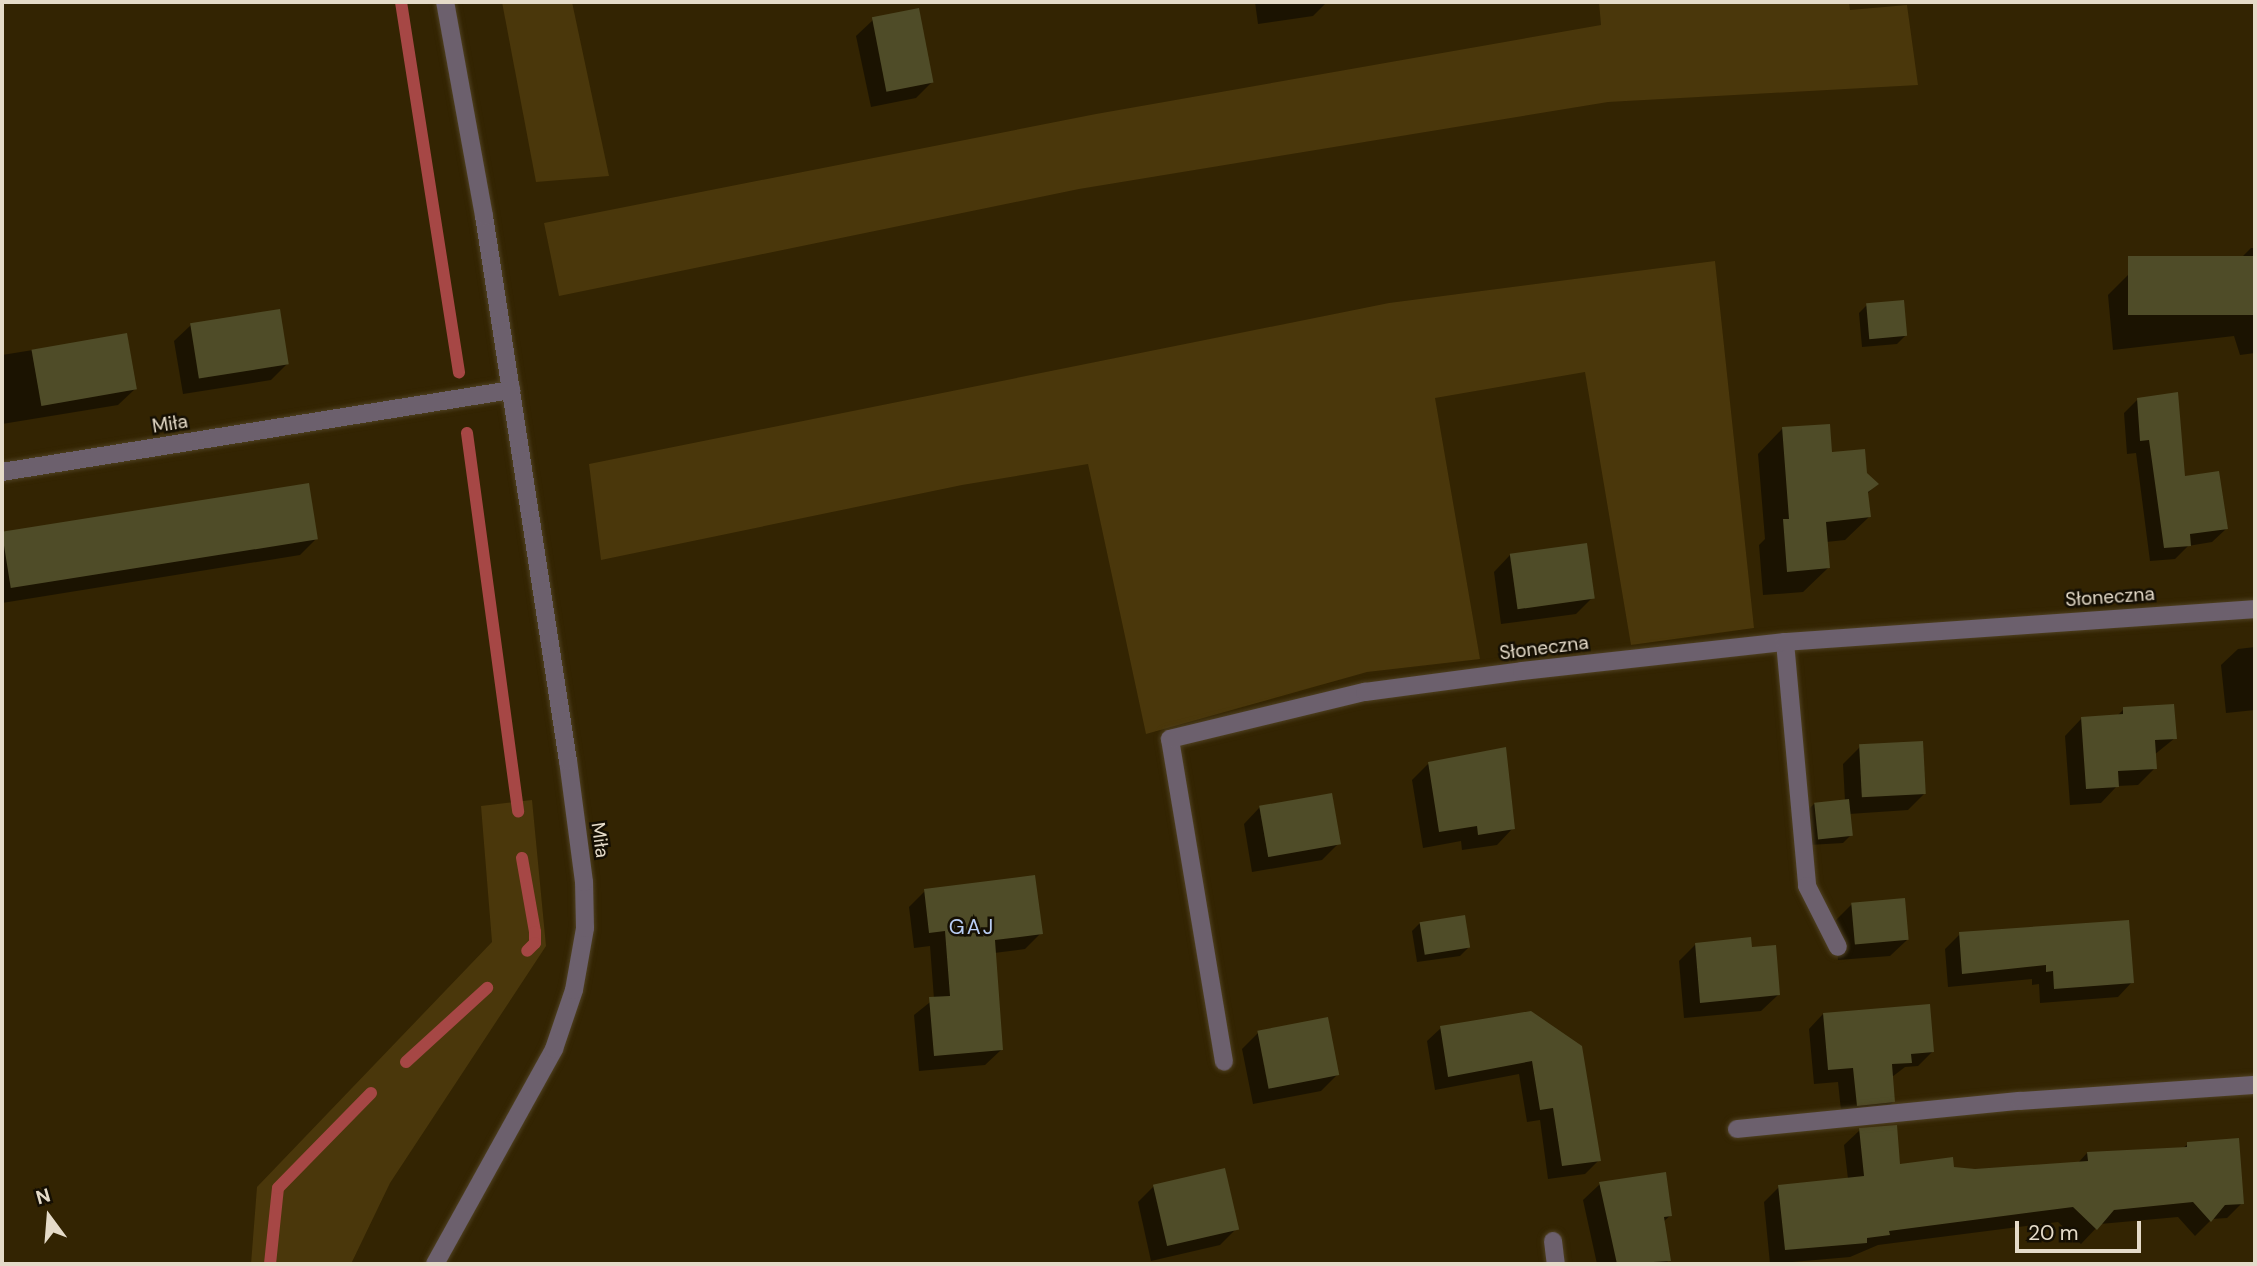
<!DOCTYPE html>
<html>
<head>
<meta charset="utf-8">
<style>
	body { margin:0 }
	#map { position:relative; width:2257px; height:1266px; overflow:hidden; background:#332402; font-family:"DM Sans",sans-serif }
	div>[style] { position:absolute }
	.green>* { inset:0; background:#4a370b }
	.shadow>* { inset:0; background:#0007 }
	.stream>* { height:12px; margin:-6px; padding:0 6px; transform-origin:6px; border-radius:6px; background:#a64745 }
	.building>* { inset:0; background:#4f4c28; transform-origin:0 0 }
	.roads { filter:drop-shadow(0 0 2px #4f4122) drop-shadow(0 0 2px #4f4122) }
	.lane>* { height:18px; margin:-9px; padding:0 9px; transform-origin:9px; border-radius:9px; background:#6c606d }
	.street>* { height:18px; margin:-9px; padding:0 9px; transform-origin:9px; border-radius:9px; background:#6c606d }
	span { translate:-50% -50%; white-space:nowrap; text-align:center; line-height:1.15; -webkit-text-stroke:5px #150f03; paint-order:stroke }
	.street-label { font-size:19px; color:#e5dbc9 }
	.neighbourhood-label { font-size:21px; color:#bacff6; letter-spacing:2px }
	.frame { position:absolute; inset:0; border:4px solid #e5dbc9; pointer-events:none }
	.north { position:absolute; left:14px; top:1182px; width:70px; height:70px; -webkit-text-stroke:5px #150f03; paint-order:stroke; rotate:344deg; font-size:19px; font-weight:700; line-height:28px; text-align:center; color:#e5dbc9 }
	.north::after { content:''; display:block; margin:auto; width:24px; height:32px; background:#e5dbc9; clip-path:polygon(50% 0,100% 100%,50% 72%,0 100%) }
	.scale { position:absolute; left:2015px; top:1221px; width:126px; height:32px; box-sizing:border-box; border:4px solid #e5dbc9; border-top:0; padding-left:9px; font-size:21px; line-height:24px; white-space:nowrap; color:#e5dbc9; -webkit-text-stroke:5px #150f03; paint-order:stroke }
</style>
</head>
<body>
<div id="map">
	<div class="green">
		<div style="clip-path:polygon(502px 2px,572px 2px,609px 176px,536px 182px)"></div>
		<div style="clip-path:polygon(1599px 2px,1849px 2px,1850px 10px,1907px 5px,1918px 85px,1608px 102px,1079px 189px,559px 296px,544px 223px,1096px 114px,1601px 25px)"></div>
		<div style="clip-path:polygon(1715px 261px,1754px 628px,1631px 645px,1585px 372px,1435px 398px,1480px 659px,1367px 672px,1146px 734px,1088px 464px,962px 485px,601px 560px,589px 464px,1389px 303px)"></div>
		<div style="clip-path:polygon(532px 800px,546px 946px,390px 1183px,351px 1264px,251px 1264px,257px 1187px,492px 942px,481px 806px)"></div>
	</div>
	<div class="shadow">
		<div style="clip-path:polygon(1255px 2px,1327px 2px,1313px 16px,1258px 24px)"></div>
		<div style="clip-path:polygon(873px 20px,932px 82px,916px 98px,871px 107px,856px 36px)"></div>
		<div style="clip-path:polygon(2251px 248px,2255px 248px,2255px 353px,2240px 355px,2234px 336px,2113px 350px,2108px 295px,2130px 273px,2239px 260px)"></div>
		<div style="clip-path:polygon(1867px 305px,1905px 336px,1897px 344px,1862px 347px,1859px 313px)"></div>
		<div style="clip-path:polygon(191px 325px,287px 364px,271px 380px,183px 394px,174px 341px)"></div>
		<div style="clip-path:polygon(126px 335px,135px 389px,118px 405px,2px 424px,2px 355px)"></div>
		<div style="clip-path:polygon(2138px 399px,2184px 478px,2226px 529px,2212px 542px,2188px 546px,2175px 559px,2150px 561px,2136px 453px,2127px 454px,2124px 413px)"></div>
		<div style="clip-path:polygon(1782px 429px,1876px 484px,1867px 494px,1870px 516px,1845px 540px,1826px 542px,1828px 568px,1803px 592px,1763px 595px,1759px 545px,1765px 539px,1758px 454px)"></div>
		<div style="clip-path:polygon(308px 485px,316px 539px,300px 555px,2px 603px,2px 533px)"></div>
		<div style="clip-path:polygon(1510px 555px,1593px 597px,1576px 614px,1501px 624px,1494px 572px)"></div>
		<div style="clip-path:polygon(2255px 647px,2255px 710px,2226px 713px,2221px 665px,2238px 649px)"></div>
		<div style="clip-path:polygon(2124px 709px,2175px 738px,2154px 755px,2155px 768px,2138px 785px,2117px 786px,2101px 803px,2070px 805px,2065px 736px,2081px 719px,2116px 717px)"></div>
		<div style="clip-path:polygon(1860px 747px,1924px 794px,1908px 810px,1849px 814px,1851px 835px,1843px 843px,1809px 845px,1806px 812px,1814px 804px,1845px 801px,1843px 764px)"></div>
		<div style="clip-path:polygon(1428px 764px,1513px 828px,1497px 845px,1462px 850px,1461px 841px,1423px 848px,1412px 780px)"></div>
		<div style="clip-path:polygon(1260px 807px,1339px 843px,1322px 860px,1252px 872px,1244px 824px)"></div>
		<div style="clip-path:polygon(925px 891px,1041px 933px,1025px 949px,994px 953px,1001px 1050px,985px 1065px,919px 1071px,914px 1015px,934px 999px,930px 946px,914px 948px,909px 907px)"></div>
		<div style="clip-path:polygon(1852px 904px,1907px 940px,1890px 956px,1838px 960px,1836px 920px)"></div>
		<div style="clip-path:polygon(1420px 923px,1468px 948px,1460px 956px,1417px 962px,1412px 931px)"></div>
		<div style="clip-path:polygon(1960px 934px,2132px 982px,2118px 997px,2040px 1003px,2039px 984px,2032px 985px,2032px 979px,1948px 987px,1945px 949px)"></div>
		<div style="clip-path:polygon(1696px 944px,1750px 949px,1778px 995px,1761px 1011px,1684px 1018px,1679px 961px)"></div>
		<div style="clip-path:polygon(1530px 1013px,1599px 1160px,1585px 1174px,1548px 1179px,1540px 1120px,1527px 1122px,1519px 1074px,1435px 1090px,1427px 1041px,1441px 1028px)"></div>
		<div style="clip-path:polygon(1823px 1014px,1933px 1051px,1918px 1066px,1905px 1067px,1892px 1077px,1894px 1101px,1879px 1116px,1842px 1120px,1838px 1082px,1814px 1084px,1809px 1029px)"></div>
		<div style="clip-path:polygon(1258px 1033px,1337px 1075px,1321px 1091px,1253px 1104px,1242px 1049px)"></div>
		<div style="clip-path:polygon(1860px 1130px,1899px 1166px,1975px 1171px,2077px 1164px,2087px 1153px,2182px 1149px,2188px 1144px,2242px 1203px,2227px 1218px,2212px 1219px,2195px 1236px,2178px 1217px,2100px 1224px,2081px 1244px,2058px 1222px,1878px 1245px,1850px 1257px,1770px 1264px,1764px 1202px,1779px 1187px,1848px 1179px,1844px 1145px)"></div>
		<div style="clip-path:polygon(1600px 1184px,1671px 1215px,1663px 1222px,1669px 1260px,1665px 1264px,1597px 1264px,1583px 1200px)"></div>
		<div style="clip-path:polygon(1154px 1186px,1237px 1228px,1220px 1245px,1151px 1261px,1138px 1202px)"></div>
	</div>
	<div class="stream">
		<div style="left:401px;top:2px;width:375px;rotate:81.1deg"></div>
		<div style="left:467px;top:433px;width:382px;rotate:82.3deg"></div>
		<div style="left:522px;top:858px;width:75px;rotate:80deg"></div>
		<div style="left:535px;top:932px;width:11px;rotate:90deg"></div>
		<div style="left:535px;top:943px;width:11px;rotate:135deg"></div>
		<div style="left:406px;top:1062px;width:110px;rotate:-42.4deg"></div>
		<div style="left:270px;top:1264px;width:76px;rotate:-84deg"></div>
		<div style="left:278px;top:1188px;width:133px;rotate:-45.6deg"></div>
	</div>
	<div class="building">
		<div style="left:919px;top:8px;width:76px;height:48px;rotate:79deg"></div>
		<div style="left:2255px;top:256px;width:59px;height:127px;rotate:90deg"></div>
		<div style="left:1904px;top:300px;width:36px;height:38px;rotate:85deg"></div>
		<div style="left:280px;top:309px;width:56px;height:91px;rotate:81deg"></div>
		<div style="left:127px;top:333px;width:57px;height:97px;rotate:80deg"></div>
		<div style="clip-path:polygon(2178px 392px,2185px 476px,2219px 471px,2228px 529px,2190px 534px,2191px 546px,2164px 548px,2149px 440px,2140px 441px,2137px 398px)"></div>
		<div style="clip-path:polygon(1830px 424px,1832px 452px,1865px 449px,1867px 473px,1879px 484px,1868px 492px,1871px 517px,1826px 522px,1830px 568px,1787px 572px,1783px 519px,1789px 519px,1782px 427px)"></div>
		<div style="left:309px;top:483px;width:57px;height:311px;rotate:81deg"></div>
		<div style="left:1587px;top:543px;width:56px;height:78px;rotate:82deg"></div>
		<div style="clip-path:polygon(2174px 704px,2177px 739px,2155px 740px,2157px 769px,2118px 771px,2119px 787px,2086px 789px,2081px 717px,2123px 714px,2123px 707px)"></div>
		<div style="left:1923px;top:741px;width:53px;height:64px;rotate:87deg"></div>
		<div style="clip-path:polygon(1506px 747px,1515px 829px,1478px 835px,1477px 826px,1439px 832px,1428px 762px)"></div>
		<div style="left:1332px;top:793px;width:52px;height:74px;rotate:80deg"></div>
		<div style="left:1849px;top:799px;width:37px;height:35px;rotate:84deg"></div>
		<div style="clip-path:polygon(1035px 875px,1043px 934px,995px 940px,1003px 1050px,934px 1056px,929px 997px,950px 996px,945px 931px,929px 933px,924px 889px)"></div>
		<div style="left:1905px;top:898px;width:42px;height:54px;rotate:85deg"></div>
		<div style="left:1465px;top:915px;width:33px;height:46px;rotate:81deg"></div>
		<div style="clip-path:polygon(2129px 920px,2134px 983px,2054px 989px,2053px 971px,2046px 972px,2046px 965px,1962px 974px,1959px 932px)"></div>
		<div style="clip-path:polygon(1751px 937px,1752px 947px,1776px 945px,1780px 995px,1700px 1003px,1695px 943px)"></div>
		<div style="clip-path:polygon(1930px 1004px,1934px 1052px,1911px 1054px,1912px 1063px,1892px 1064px,1895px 1102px,1857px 1106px,1853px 1068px,1828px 1070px,1823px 1013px)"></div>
		<div style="clip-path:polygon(1531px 1011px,1582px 1046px,1601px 1161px,1562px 1166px,1553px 1108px,1540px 1110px,1532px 1061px,1448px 1077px,1440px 1026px)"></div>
		<div style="left:1328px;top:1017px;width:59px;height:72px;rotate:79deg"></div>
		<div style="clip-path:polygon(1897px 1125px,1900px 1164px,1953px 1157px,1954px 1167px,1975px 1169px,2088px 1161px,2087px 1152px,2187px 1147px,2187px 1142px,2239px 1138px,2244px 1204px,2225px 1205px,2211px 1222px,2193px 1202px,2114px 1210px,2097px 1230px,2073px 1207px,1889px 1231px,1890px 1235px,1867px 1238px,1867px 1243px,1785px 1250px,1778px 1185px,1864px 1176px,1859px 1128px)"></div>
		<div style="left:1225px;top:1168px;width:63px;height:74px;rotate:77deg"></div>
		<div style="clip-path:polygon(1666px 1172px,1672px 1216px,1664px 1217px,1671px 1261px,1617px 1264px,1599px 1182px)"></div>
	</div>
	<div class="roads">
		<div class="lane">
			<div style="left:2px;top:472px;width:516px;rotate:-9.15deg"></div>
			<div style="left:1785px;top:642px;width:245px;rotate:84.8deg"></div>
			<div style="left:1807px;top:886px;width:68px;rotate:63.1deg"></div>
			<div style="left:1170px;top:739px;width:327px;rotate:80.5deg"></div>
			<div style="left:1553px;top:1241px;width:23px;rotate:83deg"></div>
		</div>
		<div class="street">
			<div style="left:1170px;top:739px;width:201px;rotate:-13.6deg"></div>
			<div style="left:1365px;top:692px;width:158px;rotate:-7.6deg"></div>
			<div style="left:1522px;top:671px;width:265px;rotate:-6.3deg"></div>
			<div style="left:1785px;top:642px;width:471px;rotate:-4deg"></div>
			<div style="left:1737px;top:1129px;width:284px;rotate:-5.7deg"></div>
			<div style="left:2020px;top:1101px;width:236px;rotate:-3.9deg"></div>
			<div style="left:435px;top:1264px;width:246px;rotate:-61deg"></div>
			<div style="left:554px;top:1049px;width:62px;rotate:-71.3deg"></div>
			<div style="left:574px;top:990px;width:63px;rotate:-79.9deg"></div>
			<div style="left:585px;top:928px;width:46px;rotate:-91.2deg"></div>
			<div style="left:584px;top:882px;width:122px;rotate:-97.5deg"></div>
			<div style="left:568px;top:761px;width:551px;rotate:-98.76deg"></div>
			<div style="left:484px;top:216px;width:218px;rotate:-100.3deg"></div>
		</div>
	</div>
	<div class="street-label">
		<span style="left:170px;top:424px;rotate:-9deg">Miła</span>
		<span style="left:2110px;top:597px;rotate:-4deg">Słoneczna</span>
		<span style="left:1544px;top:648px;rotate:-7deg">Słoneczna</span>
		<span style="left:600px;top:840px;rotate:82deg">Miła</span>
	</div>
	<div class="neighbourhood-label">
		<span style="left:972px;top:927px">GAJ</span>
	</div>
	<div class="frame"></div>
	<div class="north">N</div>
	<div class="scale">20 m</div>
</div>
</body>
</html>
